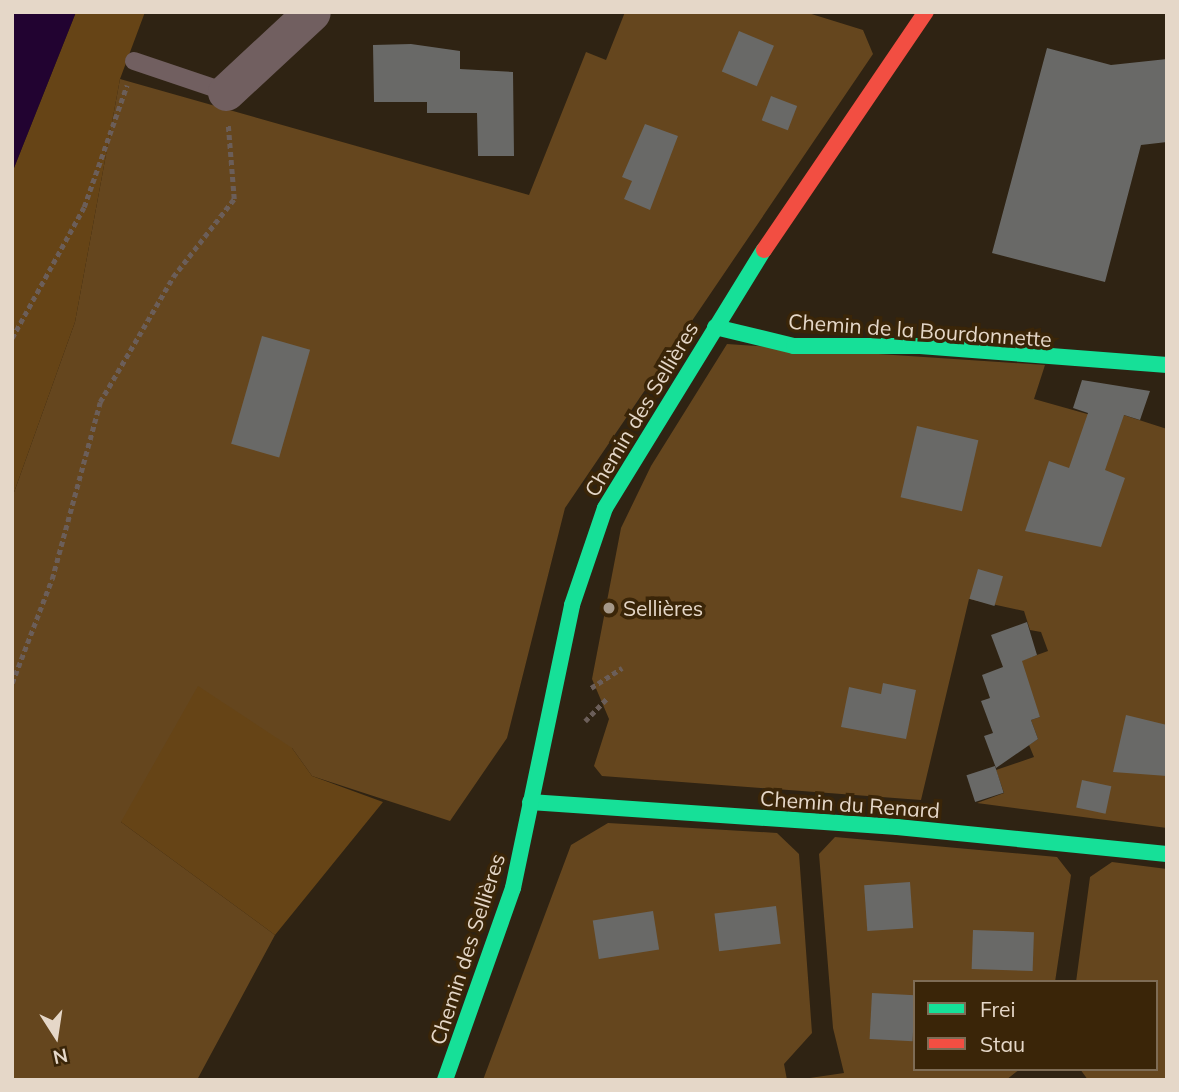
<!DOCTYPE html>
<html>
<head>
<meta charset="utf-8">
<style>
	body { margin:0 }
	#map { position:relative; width:1179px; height:1092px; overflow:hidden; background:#2f2313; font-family:Mulish,sans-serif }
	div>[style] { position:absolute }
	.green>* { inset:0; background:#65461e }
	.forest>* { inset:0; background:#664416 }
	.water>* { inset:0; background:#220331 }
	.building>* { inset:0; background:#696967; transform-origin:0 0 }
	.path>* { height:4.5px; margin-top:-2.25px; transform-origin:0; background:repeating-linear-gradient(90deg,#6b5e59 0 5px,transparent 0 8.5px) }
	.lane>* { height:18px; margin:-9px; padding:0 9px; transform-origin:9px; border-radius:9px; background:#715f60 }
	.street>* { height:37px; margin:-18.5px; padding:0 18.5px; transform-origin:18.5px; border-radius:18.5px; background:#715f60 }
	.fast>* { height:16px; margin:-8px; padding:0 8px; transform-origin:8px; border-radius:8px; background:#16e098 }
	.jam>* { height:16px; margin:-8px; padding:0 8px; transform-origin:8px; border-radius:8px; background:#f24e42 }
	.dots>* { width:19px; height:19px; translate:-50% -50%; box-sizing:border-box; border:4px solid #3a2508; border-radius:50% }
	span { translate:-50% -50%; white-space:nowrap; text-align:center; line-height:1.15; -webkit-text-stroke:7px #3a2508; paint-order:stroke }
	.street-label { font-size:21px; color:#e5d7c8 }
	.poi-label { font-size:21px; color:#e5d7c8 }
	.left { translate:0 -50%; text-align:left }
	.frame { position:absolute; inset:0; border:14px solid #e5d7c8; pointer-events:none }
	.legend { position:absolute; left:913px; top:980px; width:245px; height:91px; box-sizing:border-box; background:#3a2508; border:2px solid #7e6c55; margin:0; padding:9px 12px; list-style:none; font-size:21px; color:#e5d7c8 }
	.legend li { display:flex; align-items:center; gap:14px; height:35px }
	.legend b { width:35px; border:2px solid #7e6c55 }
	.north { position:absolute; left:21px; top:1001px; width:70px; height:70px; -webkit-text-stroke:5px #3a2508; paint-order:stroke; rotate:168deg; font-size:19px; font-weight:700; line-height:28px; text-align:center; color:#e5d7c8 }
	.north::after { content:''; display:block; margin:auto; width:24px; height:32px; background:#e5d7c8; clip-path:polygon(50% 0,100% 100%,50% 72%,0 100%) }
</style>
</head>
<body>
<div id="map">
	<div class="green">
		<div style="clip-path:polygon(625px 12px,805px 12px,863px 30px,873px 54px,565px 508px,507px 738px,450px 821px,312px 776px,292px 748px,121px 822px,275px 935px,197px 1080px,12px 1080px,12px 498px,75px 322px,120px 79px,529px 195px,586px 52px,606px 60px)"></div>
		<div style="clip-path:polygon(727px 344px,1045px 365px,1034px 399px,1105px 419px,1108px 410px,1167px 429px,1167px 828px,977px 803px,1004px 793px,996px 770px,1034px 757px,1029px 745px,1038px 739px,1031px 720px,1040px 717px,1012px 664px,1048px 651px,1041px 632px,1030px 630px,1024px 611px,969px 599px,921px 800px,602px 776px,594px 766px,609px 719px,592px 679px,621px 528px,651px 466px)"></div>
		<div style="clip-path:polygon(608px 823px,777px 833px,799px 854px,812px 1033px,784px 1064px,787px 1080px,483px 1080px,571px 845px)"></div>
		<div style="clip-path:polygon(835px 837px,1057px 857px,1071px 875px,1055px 982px,915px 982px,915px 1069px,1020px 1069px,1006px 1080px,796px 1080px,844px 1073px,833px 1028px,819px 854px)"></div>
		<div style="clip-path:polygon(1112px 862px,1167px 869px,1167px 1080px,1088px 1080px,1080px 1069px,1156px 1069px,1156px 982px,1076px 982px,1090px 877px)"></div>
	</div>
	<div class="forest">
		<div style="clip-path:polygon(76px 12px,145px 12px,120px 79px,75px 322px,12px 498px,12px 173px)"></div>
		<div style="clip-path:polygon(198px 686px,292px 748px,312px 776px,383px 802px,275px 935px,121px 822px)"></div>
	</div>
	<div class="water">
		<div style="clip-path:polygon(12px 12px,76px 12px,12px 173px)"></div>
	</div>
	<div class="building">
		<div style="left:739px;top:31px;width:38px;height:44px;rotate:23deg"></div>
		<div style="clip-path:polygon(411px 44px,460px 51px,460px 69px,513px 72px,514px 156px,478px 156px,477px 113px,427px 113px,427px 102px,374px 102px,373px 45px)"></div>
		<div style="clip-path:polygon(1047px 48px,1111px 65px,1167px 59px,1167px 142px,1141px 145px,1105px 282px,992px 253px)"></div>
		<div style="left:771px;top:96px;width:28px;height:26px;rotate:21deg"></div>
		<div style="clip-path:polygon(645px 124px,678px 136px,650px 210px,624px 199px,632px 181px,622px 177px)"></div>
		<div style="left:262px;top:336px;width:50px;height:112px;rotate:16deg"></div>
		<div style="clip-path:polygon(1082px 380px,1150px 391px,1140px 420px,1124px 415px,1105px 470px,1125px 478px,1101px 547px,1025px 531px,1049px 461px,1069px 468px,1088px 413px,1073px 408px)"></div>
		<div style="left:917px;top:426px;width:63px;height:73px;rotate:13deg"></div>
		<div style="left:978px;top:569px;width:26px;height:31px;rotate:16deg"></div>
		<div style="clip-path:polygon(1027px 622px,1037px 655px,1022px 661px,1040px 717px,1031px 720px,1038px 739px,996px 768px,984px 736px,993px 733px,981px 701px,990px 698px,982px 675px,1003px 667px,991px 635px)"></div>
		<div style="clip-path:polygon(883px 683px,916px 690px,906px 739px,841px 727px,849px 687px,881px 694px)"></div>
		<div style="clip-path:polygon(1126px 715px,1167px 725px,1167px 776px,1113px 772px)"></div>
		<div style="left:995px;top:766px;width:28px;height:30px;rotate:72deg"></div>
		<div style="left:1082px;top:780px;width:30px;height:28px;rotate:12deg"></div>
		<div style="left:910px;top:882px;width:46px;height:46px;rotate:86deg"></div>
		<div style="left:776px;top:906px;width:38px;height:62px;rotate:83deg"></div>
		<div style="left:653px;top:911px;width:39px;height:61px;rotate:81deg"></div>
		<div style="left:973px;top:930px;width:61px;height:39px;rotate:2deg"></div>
		<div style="left:872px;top:993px;width:43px;height:46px;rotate:3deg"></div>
	</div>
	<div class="path">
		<div style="left:12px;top:338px;width:149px;rotate:-61.2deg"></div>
		<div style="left:84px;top:207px;width:129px;rotate:-70.6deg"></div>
		<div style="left:12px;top:683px;width:111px;rotate:-69deg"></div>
		<div style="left:52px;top:579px;width:183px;rotate:-74.8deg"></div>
		<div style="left:100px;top:402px;width:145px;rotate:-59.7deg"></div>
		<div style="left:173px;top:277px;width:99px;rotate:-52deg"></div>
		<div style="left:234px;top:199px;width:75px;rotate:-94.6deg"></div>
		<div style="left:591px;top:688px;width:37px;rotate:-33deg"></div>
		<div style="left:585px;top:721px;width:32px;rotate:-46deg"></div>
	</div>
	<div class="lane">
		<div style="left:134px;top:61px;width:97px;rotate:18.6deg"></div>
	</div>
	<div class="street">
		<div style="left:226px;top:92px;width:117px;rotate:-42.9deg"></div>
	</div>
	<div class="fast">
		<div style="left:715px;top:327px;width:81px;rotate:13.5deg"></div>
		<div style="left:794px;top:346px;width:126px"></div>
		<div style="left:920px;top:346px;width:248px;rotate:4.4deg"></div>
		<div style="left:530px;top:802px;width:368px;rotate:3.9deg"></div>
		<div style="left:897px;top:827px;width:271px;rotate:5.7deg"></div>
		<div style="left:445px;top:1080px;width:204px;rotate:-70.5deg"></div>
		<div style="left:513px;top:888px;width:289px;rotate:-78.2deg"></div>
		<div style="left:572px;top:605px;width:102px;rotate:-71.2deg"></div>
		<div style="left:605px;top:508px;width:303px;rotate:-58.4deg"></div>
	</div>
	<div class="jam">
		<div style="left:764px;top:250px;width:288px;rotate:-55.8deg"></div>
	</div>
	<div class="dots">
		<div style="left:609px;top:608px;background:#a59889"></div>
	</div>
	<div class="street-label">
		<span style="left:920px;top:330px;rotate:4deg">Chemin de la Bourdonnette</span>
		<span style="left:641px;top:409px;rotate:-59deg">Chemin des Sellières</span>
		<span style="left:850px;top:804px;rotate:4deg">Chemin du Renard</span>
		<span style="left:467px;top:949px;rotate:-72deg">Chemin des Sellières</span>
	</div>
	<div class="poi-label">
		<span class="left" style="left:623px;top:608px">Sellières</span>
	</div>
	<div class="frame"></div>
	<ul class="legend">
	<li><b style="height:9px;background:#16e098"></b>Frei</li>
	<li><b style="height:9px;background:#f24e42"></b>Stau</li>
	</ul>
	<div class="north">N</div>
</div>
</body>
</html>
